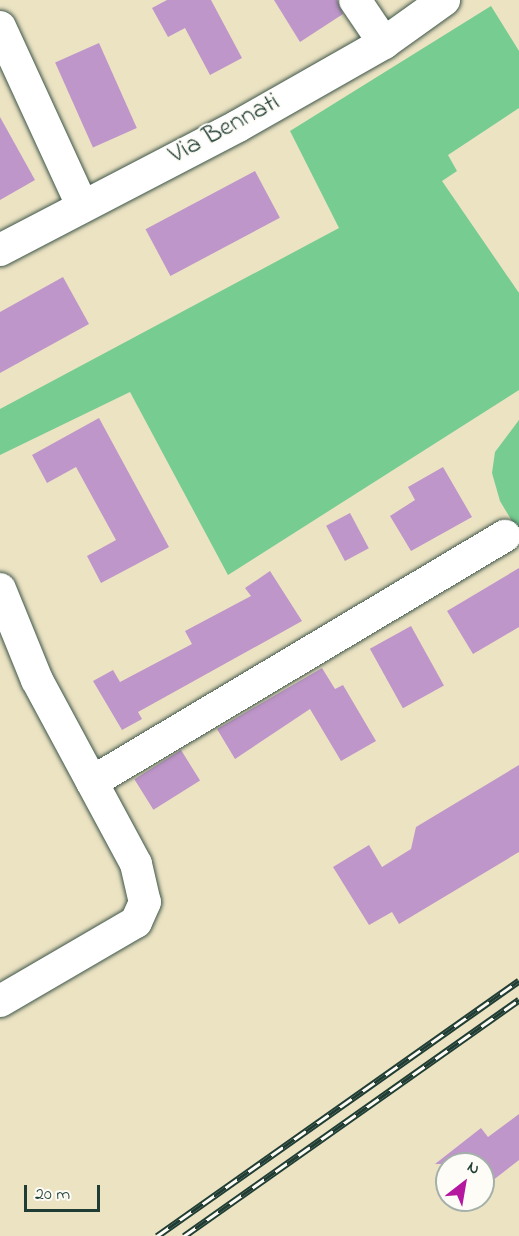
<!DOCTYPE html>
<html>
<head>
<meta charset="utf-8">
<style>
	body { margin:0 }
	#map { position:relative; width:519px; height:1236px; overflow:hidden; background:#ece3c3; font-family:"Indie Flower",sans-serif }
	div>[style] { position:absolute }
	.green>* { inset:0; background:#76cc91 }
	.building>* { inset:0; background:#be96c9; transform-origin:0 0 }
	.roads { filter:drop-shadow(0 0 2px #3e5649) drop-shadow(0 0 2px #3e5649) }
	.minor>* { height:32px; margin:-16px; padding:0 16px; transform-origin:16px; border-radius:16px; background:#fff }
	.rail>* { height:7px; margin-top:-3.5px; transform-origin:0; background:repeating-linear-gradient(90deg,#fdfcf7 0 14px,#1f3d34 0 28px); box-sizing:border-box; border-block:2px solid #1f3d34 }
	span { translate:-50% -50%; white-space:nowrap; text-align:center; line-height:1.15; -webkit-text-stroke:4.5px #fdfcf7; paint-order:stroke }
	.street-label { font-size:26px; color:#1f3d34 }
	.north { position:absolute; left:435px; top:1152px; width:60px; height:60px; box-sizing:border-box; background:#fdfcf7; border:2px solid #a4b0a9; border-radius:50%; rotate:31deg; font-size:16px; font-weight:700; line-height:24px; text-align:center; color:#1f3d34 }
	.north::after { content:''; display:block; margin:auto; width:21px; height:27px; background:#b5179e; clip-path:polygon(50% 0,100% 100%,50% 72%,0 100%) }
	.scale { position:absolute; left:24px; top:1185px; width:76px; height:27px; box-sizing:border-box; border:3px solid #1f3d34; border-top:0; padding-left:8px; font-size:18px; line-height:21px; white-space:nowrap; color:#1f3d34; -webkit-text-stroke:4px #fdfcf7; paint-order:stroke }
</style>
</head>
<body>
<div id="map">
	<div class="green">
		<div style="clip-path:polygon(491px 6px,519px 51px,519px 108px,448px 155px,457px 171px,442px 181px,519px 293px,519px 390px,228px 575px,130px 392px,0 455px,0 409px,339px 228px,290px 131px)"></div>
		<div style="clip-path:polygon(519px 420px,519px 533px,500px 501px,492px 473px,495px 452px)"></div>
	</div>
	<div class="building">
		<div style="clip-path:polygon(167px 0,211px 0,242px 58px,210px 75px,185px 28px,168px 37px,152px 8px)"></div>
		<div style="clip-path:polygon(274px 0,337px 0,343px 14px,300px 42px)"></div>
		<div style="left:99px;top:43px;width:93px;height:48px;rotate:66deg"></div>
		<div style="clip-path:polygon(0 117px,35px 180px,0 200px)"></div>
		<div style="left:255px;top:171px;width:53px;height:124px;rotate:62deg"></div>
		<div style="clip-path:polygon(63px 277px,89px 324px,0 373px,0 312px)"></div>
		<div style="clip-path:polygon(99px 418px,169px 547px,101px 583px,87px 556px,116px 540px,76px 467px,47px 483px,32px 455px)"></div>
		<div style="clip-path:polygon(443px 467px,472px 517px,411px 551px,390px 516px,415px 500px,408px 487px)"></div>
		<div style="left:350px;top:513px;width:40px;height:27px;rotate:62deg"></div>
		<div style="clip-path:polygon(519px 568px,519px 627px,473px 654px,447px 611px)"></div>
		<div style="clip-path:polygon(270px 571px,302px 621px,138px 712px,142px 719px,122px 730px,93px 681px,113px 670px,120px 682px,192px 644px,185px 631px,251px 596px,245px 588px)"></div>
		<div style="left:411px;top:626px;width:68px;height:47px;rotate:61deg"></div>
		<div style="clip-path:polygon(322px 668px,335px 689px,343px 685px,376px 741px,341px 761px,310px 709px,235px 759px,217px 729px)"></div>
		<div style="left:181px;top:750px;width:36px;height:55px;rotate:58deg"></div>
		<div style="clip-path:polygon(519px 765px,519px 852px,399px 924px,392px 912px,369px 925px,333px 867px,369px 845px,382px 867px,411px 849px,416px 827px)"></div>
		<div style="clip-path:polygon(519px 1114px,519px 1160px,492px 1181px,483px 1164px,435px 1164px,481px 1128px,488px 1137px)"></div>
	</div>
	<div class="roads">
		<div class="minor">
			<div style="left:355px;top:0;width:52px;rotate:56deg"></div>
			<div style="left:0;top:27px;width:196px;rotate:65.3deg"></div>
			<div style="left:0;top:250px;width:268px;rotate:-27.5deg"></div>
			<div style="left:238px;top:126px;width:168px;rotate:-29.6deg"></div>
			<div style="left:384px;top:43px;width:74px;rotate:-35.6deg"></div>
			<div style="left:0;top:589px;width:98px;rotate:67.9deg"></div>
			<div style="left:37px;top:680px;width:209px;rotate:61.7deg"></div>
			<div style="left:136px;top:864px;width:39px;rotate:77deg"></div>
			<div style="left:145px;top:902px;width:22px;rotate:114deg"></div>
			<div style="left:136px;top:922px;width:157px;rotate:149.8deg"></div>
			<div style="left:92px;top:782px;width:481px;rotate:-30.8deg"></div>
		</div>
	</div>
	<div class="rail">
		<div style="left:157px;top:1236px;width:443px;rotate:-35.2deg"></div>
		<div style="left:184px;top:1236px;width:410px;rotate:-35.2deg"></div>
	</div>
	<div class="street-label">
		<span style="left:225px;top:130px;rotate:-28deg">Via Bennati</span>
	</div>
	<div class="north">N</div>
	<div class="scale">20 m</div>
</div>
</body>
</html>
